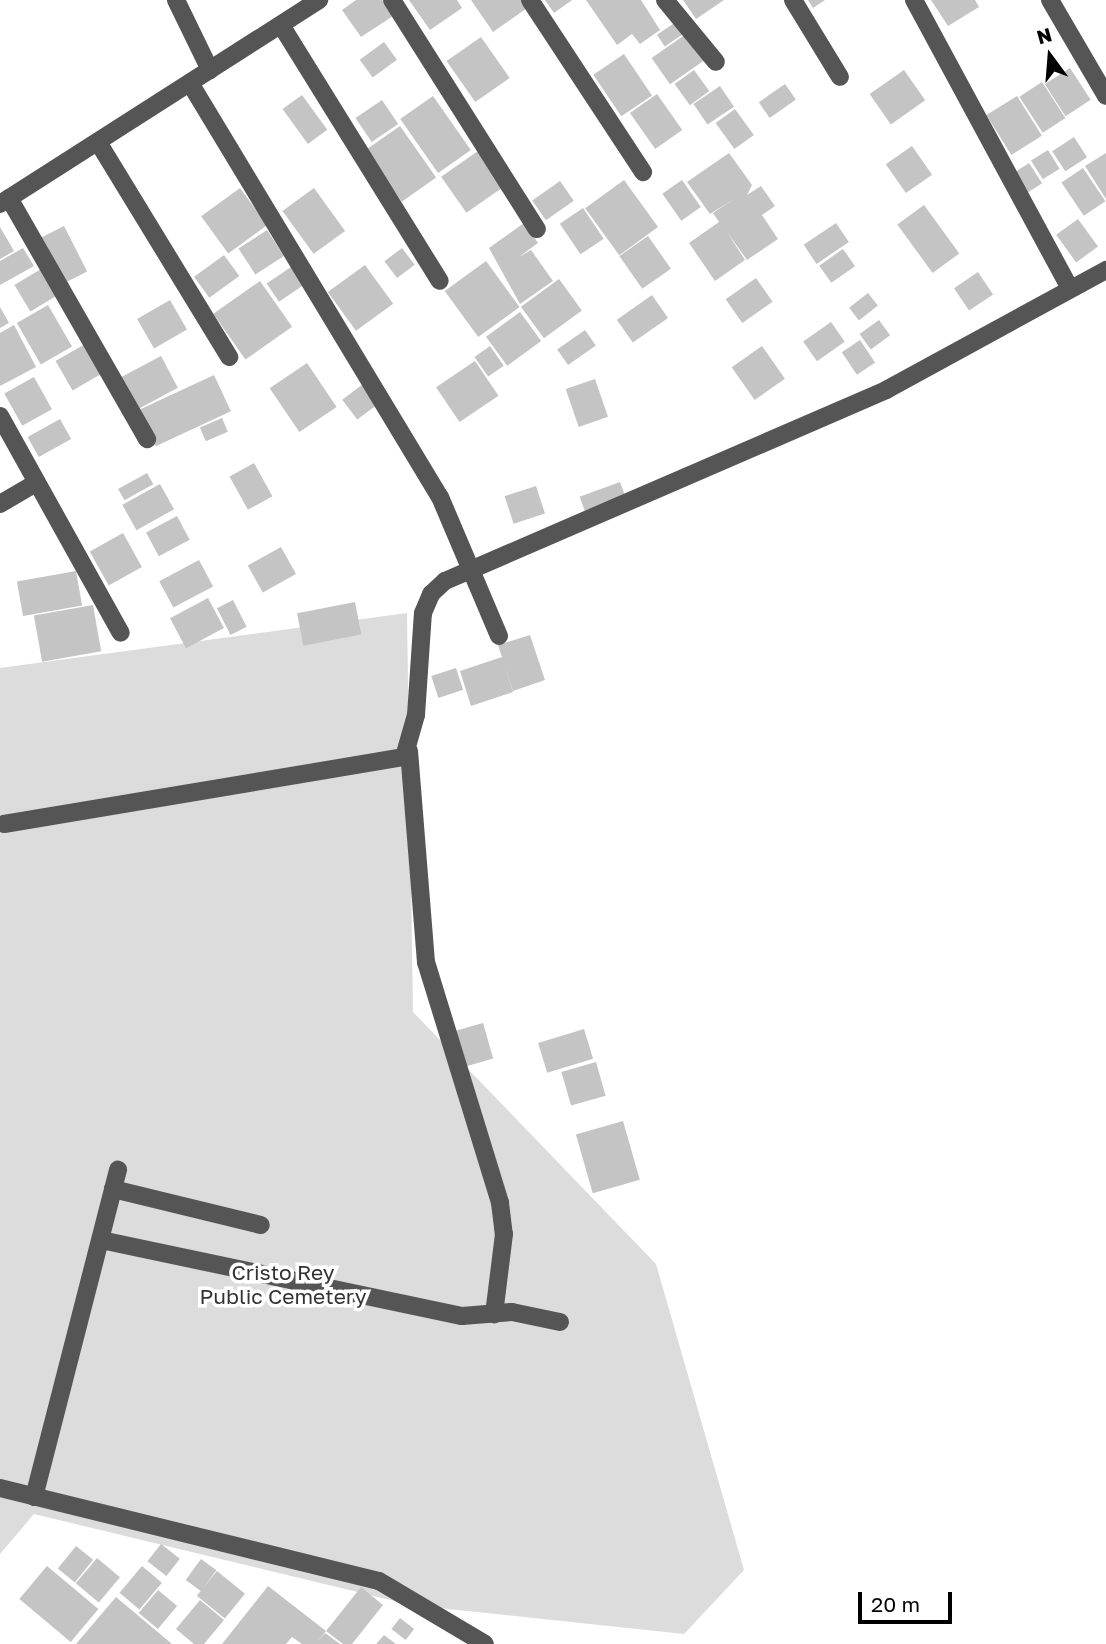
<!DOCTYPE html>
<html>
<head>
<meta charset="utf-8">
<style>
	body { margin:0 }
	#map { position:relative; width:1106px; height:1644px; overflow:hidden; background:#fff; font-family:"Golos Text",sans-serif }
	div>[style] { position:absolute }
	.green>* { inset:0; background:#dcdcdc }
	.building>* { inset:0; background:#c4c4c4; transform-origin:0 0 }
	.minor>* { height:18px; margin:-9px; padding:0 9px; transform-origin:9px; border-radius:9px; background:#555 }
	span { translate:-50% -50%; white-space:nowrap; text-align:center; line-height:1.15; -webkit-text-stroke:7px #fff; paint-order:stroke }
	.park-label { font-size:21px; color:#333 }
	.north { position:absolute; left:1015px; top:21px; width:70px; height:70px; -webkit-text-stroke:5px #fff; paint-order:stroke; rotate:344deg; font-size:19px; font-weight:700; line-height:28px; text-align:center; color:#000 }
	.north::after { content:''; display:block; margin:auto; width:24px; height:32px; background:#000; clip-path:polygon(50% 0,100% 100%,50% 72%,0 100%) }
	.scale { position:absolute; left:858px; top:1592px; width:94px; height:32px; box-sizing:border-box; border:4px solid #000; border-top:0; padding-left:9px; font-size:21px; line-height:24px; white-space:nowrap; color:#000; -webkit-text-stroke:5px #fff; paint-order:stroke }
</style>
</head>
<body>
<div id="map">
	<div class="green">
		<div style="clip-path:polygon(407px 613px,413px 1012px,656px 1264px,744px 1570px,684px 1634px,411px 1605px,34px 1514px,0 1554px,0 668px)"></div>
	</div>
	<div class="building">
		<div style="clip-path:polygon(356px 0,382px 0,393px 16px,361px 37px,342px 10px)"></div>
		<div style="clip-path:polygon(409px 0,457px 0,462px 8px,430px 30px)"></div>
		<div style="clip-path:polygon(471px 0,522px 0,527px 8px,493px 32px)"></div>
		<div style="clip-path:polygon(545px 0,572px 0,554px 13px)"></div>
		<div style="clip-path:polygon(586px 0,641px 0,660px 30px,640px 44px,632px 34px,617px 45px)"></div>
		<div style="clip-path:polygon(683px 0,724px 0,696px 19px)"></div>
		<div style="clip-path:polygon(808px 0,825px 0,813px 8px)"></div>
		<div style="clip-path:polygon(931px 0,975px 0,979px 7px,948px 26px)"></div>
		<div style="left:676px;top:22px;width:14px;height:23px;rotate:56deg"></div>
		<div style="left:686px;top:34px;width:32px;height:42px;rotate:55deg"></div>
		<div style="left:481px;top:37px;width:50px;height:42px;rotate:55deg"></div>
		<div style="left:384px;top:42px;width:22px;height:30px;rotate:54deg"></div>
		<div style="left:624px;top:54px;width:50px;height:37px;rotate:56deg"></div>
		<div style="left:1070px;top:68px;width:38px;height:30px;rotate:57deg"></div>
		<div style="left:694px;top:70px;width:26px;height:24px;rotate:54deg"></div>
		<div style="left:904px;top:70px;width:37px;height:42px;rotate:55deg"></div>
		<div style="left:1042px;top:82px;width:43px;height:27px;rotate:57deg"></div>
		<div style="left:785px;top:84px;width:19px;height:32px;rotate:55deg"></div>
		<div style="left:720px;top:86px;width:25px;height:32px;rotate:56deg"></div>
		<div style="left:657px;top:94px;width:44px;height:33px;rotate:55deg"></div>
		<div style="left:302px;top:95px;width:43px;height:24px;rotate:54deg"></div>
		<div style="left:433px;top:96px;width:66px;height:40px;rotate:55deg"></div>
		<div style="left:1017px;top:96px;width:47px;height:36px;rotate:58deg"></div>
		<div style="left:382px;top:100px;width:29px;height:32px;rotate:56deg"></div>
		<div style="left:735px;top:109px;width:32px;height:24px;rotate:54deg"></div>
		<div style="left:400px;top:126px;width:63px;height:42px;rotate:55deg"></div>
		<div style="left:1074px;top:137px;width:24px;height:26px;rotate:57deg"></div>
		<div style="left:912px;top:146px;width:35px;height:32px;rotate:55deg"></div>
		<div style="left:1048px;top:150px;width:22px;height:20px;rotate:58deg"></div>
		<div style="left:478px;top:151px;width:44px;height:45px;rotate:55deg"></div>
		<div style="clip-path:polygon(729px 153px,752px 185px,747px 195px,761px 186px,775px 206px,762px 215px,778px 239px,747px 260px,727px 232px,745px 260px,715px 281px,689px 243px,719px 222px,713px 213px,734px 199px,710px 214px,687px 182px)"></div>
		<div style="clip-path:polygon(1106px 153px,1106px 199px,1085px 166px)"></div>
		<div style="left:1029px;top:163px;width:24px;height:18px;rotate:57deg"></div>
		<div style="left:1083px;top:168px;width:40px;height:26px;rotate:56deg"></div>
		<div style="left:624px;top:180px;width:58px;height:48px;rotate:54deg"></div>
		<div style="left:682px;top:180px;width:33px;height:24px;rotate:55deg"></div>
		<div style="left:560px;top:181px;width:24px;height:34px;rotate:55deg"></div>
		<div style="left:240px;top:188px;width:46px;height:48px;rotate:54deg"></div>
		<div style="left:314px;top:188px;width:53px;height:39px;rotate:54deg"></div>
		<div style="left:924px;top:205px;width:60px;height:33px;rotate:54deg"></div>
		<div style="left:583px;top:208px;width:37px;height:28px;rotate:56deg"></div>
		<div style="left:1078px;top:219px;width:34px;height:27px;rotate:54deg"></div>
		<div style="clip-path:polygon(524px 223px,538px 243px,519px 257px,531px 250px,553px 281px,520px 304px,489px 248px)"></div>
		<div style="left:836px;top:223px;width:23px;height:39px;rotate:56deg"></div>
		<div style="left:64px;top:226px;width:51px;height:25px;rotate:63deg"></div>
		<div style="clip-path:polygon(0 227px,14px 251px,0 259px)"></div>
		<div style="left:267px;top:230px;width:31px;height:34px;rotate:57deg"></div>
		<div style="left:648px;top:236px;width:40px;height:35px;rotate:55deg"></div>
		<div style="clip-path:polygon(23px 248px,34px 266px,0 285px,0 261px)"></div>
		<div style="left:402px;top:248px;width:21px;height:22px;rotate:53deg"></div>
		<div style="left:843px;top:249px;width:21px;height:29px;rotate:55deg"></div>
		<div style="left:224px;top:255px;width:26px;height:37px;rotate:54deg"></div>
		<div style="left:486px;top:261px;width:57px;height:51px;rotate:54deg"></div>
		<div style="left:294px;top:265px;width:22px;height:33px;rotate:56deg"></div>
		<div style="left:365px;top:265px;width:48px;height:46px;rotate:54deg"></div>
		<div style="left:41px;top:269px;width:31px;height:31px;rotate:59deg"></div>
		<div style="left:978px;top:272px;width:27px;height:29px;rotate:56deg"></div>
		<div style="left:756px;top:278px;width:29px;height:37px;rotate:55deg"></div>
		<div style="left:559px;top:279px;width:39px;height:47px;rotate:54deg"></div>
		<div style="left:260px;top:281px;width:56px;height:57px;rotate:55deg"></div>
		<div style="left:868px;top:293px;width:16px;height:24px;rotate:52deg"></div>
		<div style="left:652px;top:295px;width:28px;height:43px;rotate:55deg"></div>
		<div style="left:170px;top:300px;width:34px;height:38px;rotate:60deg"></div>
		<div style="left:48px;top:305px;width:48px;height:36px;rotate:60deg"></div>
		<div style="clip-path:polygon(0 307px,9px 323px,0 328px)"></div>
		<div style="left:520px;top:312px;width:36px;height:42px;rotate:54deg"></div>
		<div style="left:879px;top:320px;width:19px;height:24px;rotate:54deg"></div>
		<div style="left:831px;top:322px;width:24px;height:34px;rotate:55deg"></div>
		<div style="clip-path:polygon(14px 325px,36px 367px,0 386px,0 333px)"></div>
		<div style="left:585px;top:330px;width:19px;height:34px;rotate:55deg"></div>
		<div style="left:860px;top:340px;width:27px;height:22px;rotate:56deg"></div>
		<div style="left:85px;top:344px;width:34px;height:34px;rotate:60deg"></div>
		<div style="left:490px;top:346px;width:24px;height:19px;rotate:55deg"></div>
		<div style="left:762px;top:346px;width:40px;height:37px;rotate:55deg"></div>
		<div style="left:161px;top:356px;width:36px;height:46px;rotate:62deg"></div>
		<div style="left:475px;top:361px;width:42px;height:47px;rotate:56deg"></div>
		<div style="left:307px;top:363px;width:53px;height:45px;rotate:56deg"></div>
		<div style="left:214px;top:375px;width:40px;height:83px;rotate:65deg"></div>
		<div style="left:34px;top:377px;width:37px;height:34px;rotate:61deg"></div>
		<div style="left:595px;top:379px;width:40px;height:31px;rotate:71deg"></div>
		<div style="left:363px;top:384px;width:25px;height:26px;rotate:53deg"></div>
		<div style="left:222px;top:418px;width:15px;height:24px;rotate:67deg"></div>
		<div style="left:60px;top:419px;width:23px;height:37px;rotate:61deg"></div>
		<div style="left:254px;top:463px;width:38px;height:28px;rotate:61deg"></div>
		<div style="left:147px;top:473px;width:13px;height:33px;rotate:61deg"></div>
		<div style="left:620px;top:482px;width:15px;height:43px;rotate:70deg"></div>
		<div style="left:160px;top:484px;width:29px;height:43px;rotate:61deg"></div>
		<div style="left:536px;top:486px;width:29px;height:33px;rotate:72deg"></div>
		<div style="left:177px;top:516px;width:27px;height:35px;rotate:62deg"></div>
		<div style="left:123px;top:533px;width:39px;height:38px;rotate:61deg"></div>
		<div style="left:281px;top:547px;width:31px;height:38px;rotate:61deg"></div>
		<div style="left:199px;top:560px;width:30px;height:45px;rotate:62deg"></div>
		<div style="left:76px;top:571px;width:35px;height:60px;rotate:80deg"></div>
		<div style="left:208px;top:598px;width:34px;height:43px;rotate:62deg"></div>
		<div style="left:233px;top:600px;width:30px;height:18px;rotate:63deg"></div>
		<div style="left:355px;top:602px;width:33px;height:59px;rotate:79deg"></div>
		<div style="left:93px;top:605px;width:47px;height:60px;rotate:80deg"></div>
		<div style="clip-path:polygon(530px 635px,545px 680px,513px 691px,504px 664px,513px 692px,471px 706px,460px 671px,502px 657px,498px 645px)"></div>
		<div style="left:456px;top:668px;width:23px;height:26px;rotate:72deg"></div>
		<div style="left:483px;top:1023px;width:37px;height:34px;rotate:74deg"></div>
		<div style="left:584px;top:1029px;width:31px;height:48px;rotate:73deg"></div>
		<div style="left:596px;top:1062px;width:35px;height:36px;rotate:74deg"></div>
		<div style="left:623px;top:1121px;width:61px;height:49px;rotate:74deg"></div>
		<div style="left:161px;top:1544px;width:24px;height:22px;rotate:38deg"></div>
		<div style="left:76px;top:1546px;width:22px;height:29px;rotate:39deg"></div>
		<div style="left:97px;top:1558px;width:30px;height:33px;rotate:40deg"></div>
		<div style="left:201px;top:1559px;width:19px;height:26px;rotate:36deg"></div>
		<div style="left:47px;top:1566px;width:67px;height:43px;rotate:40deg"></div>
		<div style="left:142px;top:1566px;width:26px;height:35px;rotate:40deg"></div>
		<div style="left:217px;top:1571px;width:36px;height:32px;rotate:39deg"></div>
		<div style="clip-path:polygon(268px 1586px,326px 1631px,317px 1642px,325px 1633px,340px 1644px,302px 1644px,292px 1637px,286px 1644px,222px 1644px)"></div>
		<div style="clip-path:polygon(361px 1587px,383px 1605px,352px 1644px,343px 1644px,326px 1631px)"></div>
		<div style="left:158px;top:1590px;width:25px;height:30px;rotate:40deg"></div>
		<div style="clip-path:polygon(116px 1597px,172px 1644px,76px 1644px)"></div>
		<div style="clip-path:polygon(200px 1600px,224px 1620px,204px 1644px,194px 1644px,176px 1629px)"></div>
		<div style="left:400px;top:1618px;width:18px;height:14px;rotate:38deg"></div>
		<div style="clip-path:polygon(384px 1635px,396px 1644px,376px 1644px)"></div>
	</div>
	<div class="minor">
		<div style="left:176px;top:0;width:78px;rotate:64.1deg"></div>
		<div style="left:392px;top:0;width:271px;rotate:57.7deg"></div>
		<div style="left:530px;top:0;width:206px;rotate:56.7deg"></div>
		<div style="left:665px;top:0;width:80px;rotate:50.6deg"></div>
		<div style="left:793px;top:0;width:90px;rotate:58.6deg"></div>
		<div style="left:914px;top:0;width:328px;rotate:61.6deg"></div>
		<div style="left:1050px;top:0;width:111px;rotate:59.7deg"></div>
		<div style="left:281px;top:25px;width:301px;rotate:58.2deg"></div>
		<div style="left:190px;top:83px;width:484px;rotate:58.9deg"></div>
		<div style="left:440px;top:497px;width:151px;rotate:67deg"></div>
		<div style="left:98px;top:142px;width:252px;rotate:58.6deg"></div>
		<div style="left:9px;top:198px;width:278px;rotate:60.2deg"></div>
		<div style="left:0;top:204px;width:379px;rotate:-32.6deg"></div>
		<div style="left:0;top:416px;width:248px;rotate:60.9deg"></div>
		<div style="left:0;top:504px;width:42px;rotate:-30.3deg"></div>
		<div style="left:409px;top:751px;width:212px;rotate:85.4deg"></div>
		<div style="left:426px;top:962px;width:252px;rotate:72.9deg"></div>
		<div style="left:500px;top:1203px;width:31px;rotate:83deg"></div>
		<div style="left:504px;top:1234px;width:81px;rotate:97.1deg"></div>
		<div style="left:4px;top:824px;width:406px;rotate:-9.5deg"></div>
		<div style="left:404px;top:757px;width:44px;rotate:-74.1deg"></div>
		<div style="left:416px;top:715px;width:102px;rotate:-86.1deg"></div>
		<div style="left:423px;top:613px;width:21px;rotate:-67deg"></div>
		<div style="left:431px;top:594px;width:19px;rotate:-43deg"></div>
		<div style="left:445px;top:581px;width:481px;rotate:-23.4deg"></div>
		<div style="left:886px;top:390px;width:251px;rotate:-28.6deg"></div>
		<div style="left:113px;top:1189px;width:152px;rotate:13.7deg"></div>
		<div style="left:101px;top:1240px;width:369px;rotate:11.9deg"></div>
		<div style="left:462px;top:1316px;width:50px;rotate:-4.6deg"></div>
		<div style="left:512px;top:1312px;width:49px;rotate:11.8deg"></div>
		<div style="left:0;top:1488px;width:390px;rotate:13.8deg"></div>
		<div style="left:379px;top:1581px;width:123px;rotate:30.7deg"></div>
		<div style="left:34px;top:1497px;width:338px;rotate:-75.6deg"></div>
	</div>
	<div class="park-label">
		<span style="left:283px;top:1284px">Cristo Rey<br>Public Cemetery</span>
	</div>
	<div class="north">N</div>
	<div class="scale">20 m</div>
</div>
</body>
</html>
